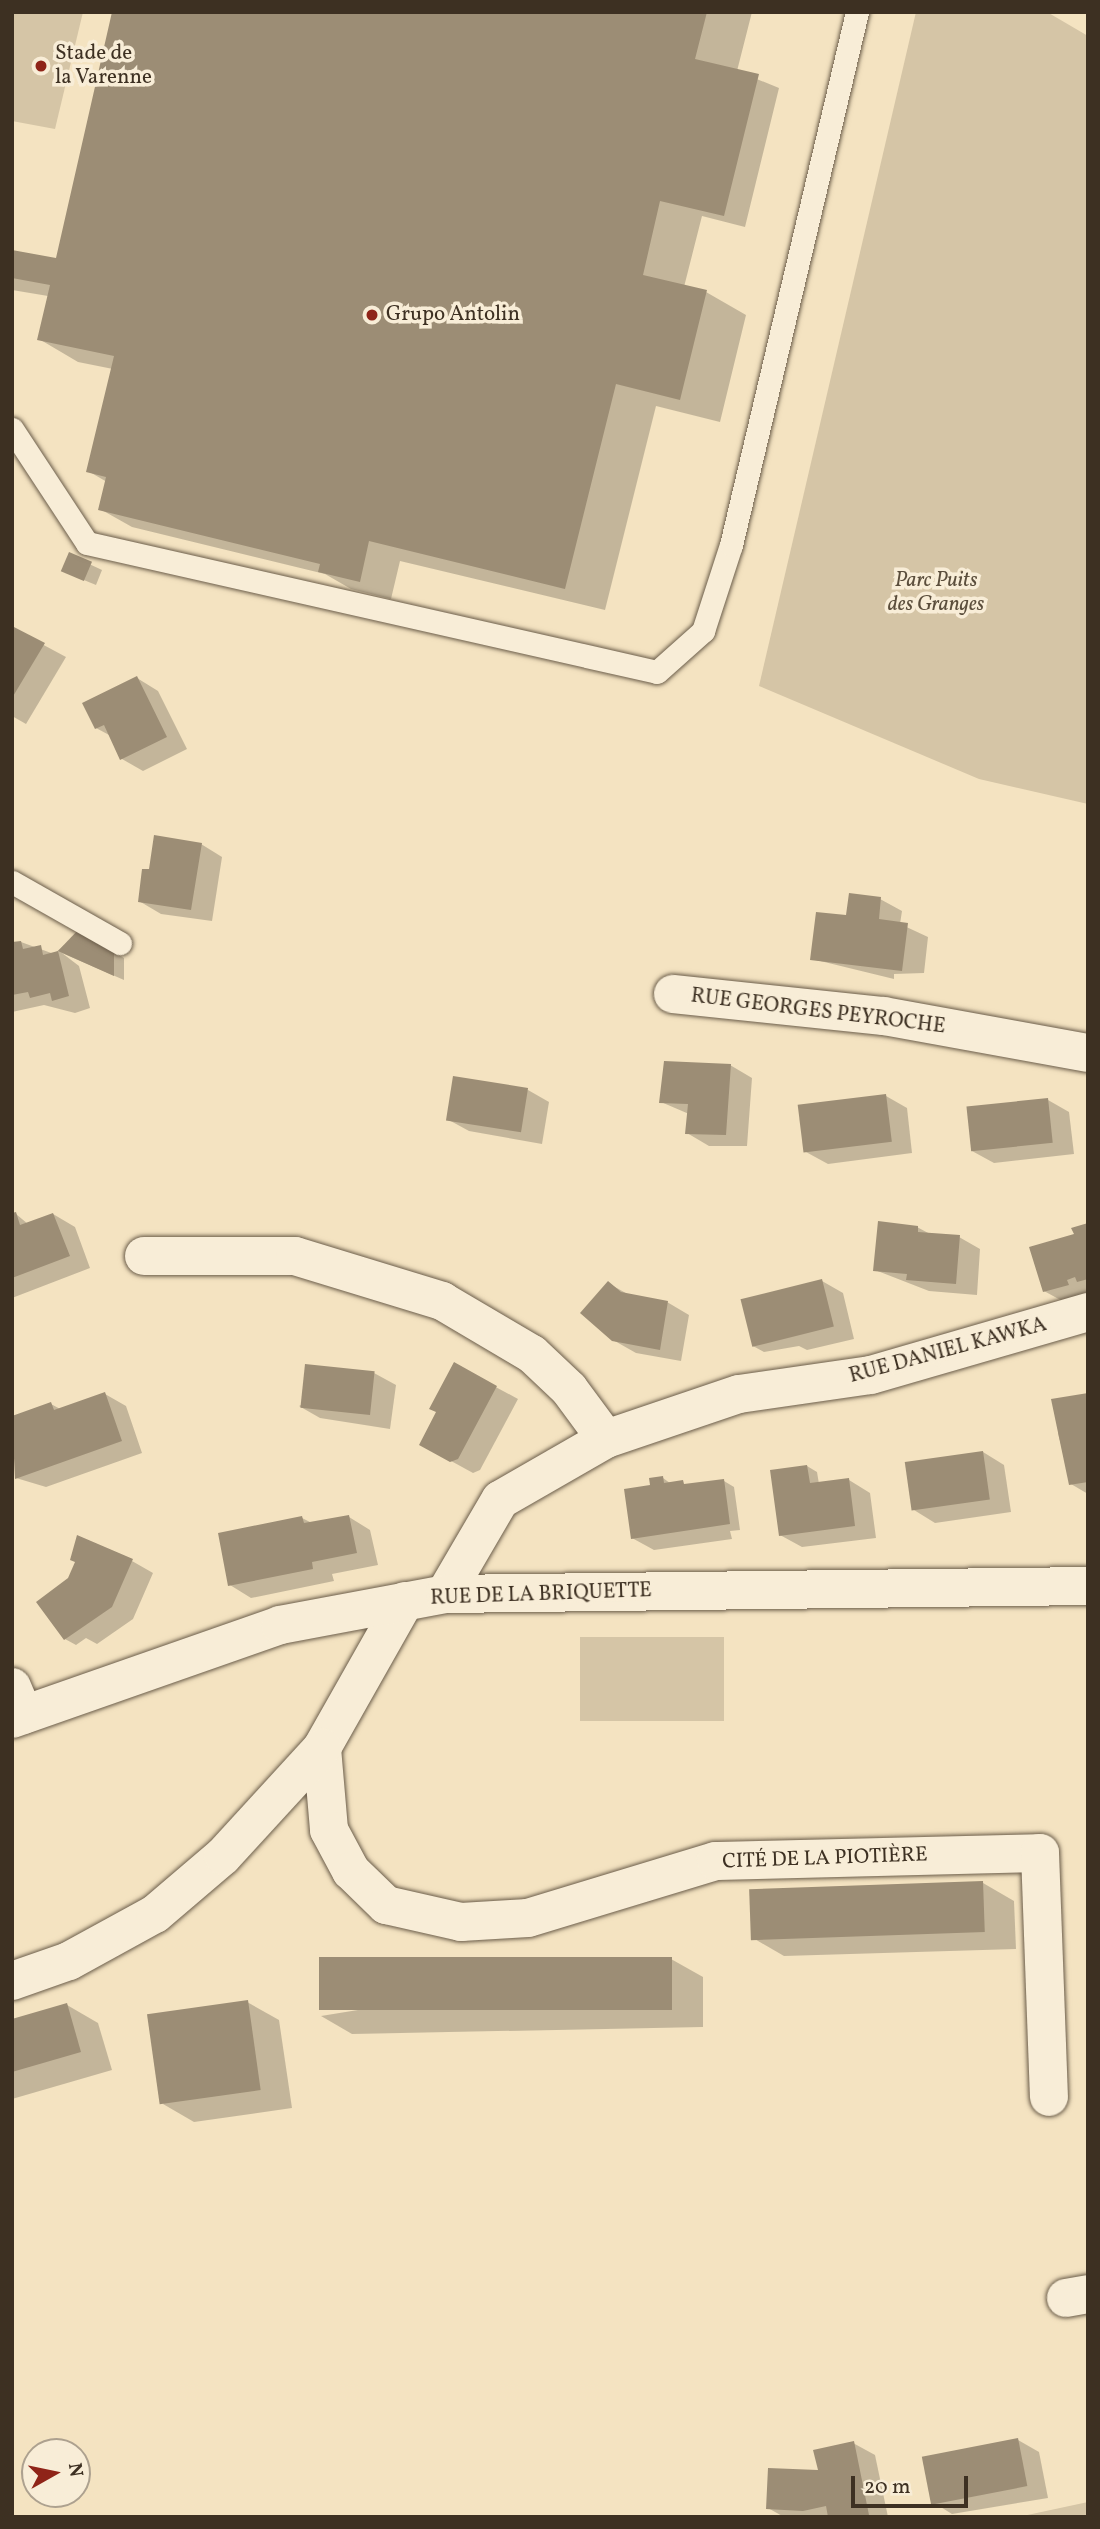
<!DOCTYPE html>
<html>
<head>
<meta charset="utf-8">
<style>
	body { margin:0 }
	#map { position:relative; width:1100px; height:2529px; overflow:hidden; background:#f4e3c1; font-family:Vollkorn,serif }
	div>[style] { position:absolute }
	.green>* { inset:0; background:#d5c5a6; transform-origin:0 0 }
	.shadow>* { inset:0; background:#0003 }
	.building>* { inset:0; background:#9c8d75; transform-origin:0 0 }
	.roads { filter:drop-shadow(0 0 2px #6b5d4a) drop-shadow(0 0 2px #6b5d4a) }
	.service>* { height:23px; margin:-11.5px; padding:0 11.5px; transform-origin:11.5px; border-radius:11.5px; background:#f8edd7 }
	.minor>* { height:38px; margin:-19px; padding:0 19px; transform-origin:19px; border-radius:19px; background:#f8edd7 }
	.secondary>* { height:38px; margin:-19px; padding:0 19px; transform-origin:19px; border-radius:19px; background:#f8edd7 }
	.dots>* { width:19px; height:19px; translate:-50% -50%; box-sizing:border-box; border:4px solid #f8edd7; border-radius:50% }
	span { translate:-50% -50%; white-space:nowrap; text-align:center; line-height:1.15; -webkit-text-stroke:7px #f8edd7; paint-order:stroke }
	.poi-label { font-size:21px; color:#3d3022 }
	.left { translate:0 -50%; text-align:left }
	.park-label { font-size:21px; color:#5b4e3c; font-style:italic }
	.street-label { font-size:21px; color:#3d3022 }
	.frame { position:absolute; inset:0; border:14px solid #3d3022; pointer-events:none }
	.north { position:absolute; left:21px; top:2438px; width:70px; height:70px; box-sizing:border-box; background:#f8edd7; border:2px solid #ada18f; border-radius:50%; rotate:81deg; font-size:19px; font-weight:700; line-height:28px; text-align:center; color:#3d3022 }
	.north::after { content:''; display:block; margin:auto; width:24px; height:32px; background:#8f2418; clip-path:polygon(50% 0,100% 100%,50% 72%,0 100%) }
	.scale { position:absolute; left:851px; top:2476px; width:117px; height:32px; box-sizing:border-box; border:4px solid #3d3022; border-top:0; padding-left:9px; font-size:21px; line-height:24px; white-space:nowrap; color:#3d3022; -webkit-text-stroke:5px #f8edd7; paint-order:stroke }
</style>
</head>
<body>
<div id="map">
	<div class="green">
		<div style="clip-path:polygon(12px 12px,83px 12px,55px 129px,12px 121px)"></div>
		<div style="clip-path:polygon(916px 12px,1047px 12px,1088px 36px,1088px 804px,979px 779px,759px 686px)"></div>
		<div style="left:580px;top:1637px;width:144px;height:84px"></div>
		<div style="clip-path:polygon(1088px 2502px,1088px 2517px,1018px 2517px)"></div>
	</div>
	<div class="shadow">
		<div style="clip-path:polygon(113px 12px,752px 12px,737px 71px,779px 88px,745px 227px,702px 216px,684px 287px,706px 292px,746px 315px,720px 422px,656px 406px,605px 610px,400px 561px,391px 599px,351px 589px,325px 574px,132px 527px,100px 509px,107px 482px,88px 471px,113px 369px,78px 362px,39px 339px,48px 296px,12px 290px,12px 252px,57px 260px)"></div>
		<div style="clip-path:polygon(70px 555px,102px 570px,96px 585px,74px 576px)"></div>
		<div style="clip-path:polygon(12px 628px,66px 657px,26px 724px,12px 716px)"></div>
		<div style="clip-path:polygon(137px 678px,158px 691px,187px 749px,143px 771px,122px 759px,111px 736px,96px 728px)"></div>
		<div style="clip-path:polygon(201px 844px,222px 857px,212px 921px,161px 914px,139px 901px,150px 871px)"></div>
		<div style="clip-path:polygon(880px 899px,902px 911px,900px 924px,928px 937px,924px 973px,894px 974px,894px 979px,812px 959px,847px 917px)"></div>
		<div style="clip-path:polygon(79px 932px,124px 958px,124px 980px,62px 953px,79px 966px,90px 1008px,75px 1013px,44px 1005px,12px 1012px,12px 945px,21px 942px,54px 954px)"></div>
		<div style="clip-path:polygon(730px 1065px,752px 1078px,747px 1146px,709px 1146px,687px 1133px,689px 1114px,661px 1102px)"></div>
		<div style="clip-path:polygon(528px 1090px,549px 1102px,542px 1144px,469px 1131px,447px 1119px)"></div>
		<div style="clip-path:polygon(886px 1096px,907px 1108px,912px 1153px,828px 1164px,806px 1152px)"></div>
		<div style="clip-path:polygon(1048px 1100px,1069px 1112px,1074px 1154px,994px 1163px,972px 1151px)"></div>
		<div style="clip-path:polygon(16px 1214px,28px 1224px,53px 1214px,75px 1227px,90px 1268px,12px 1298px)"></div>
		<div style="clip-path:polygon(1088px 1225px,1088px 1297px,1066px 1303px,1044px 1291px,1076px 1235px)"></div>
		<div style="clip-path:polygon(917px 1227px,930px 1234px,959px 1237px,980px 1249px,977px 1295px,929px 1291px,875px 1270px)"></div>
		<div style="clip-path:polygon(822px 1281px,843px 1293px,854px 1339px,807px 1350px,799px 1346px,764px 1352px,753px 1346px)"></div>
		<div style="clip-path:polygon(608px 1283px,631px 1296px,667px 1302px,689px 1315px,681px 1361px,636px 1353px,613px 1340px)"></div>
		<div style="clip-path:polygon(455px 1365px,518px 1399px,480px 1470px,473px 1473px,442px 1456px,438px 1412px)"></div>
		<div style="clip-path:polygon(374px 1373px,396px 1385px,390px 1429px,320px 1418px,299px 1406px)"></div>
		<div style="clip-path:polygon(105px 1394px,126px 1406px,142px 1453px,46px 1487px,16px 1478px,12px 1418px,51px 1404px,62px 1410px)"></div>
		<div style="clip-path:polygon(1088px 1395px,1088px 1494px,1071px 1484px,1058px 1433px)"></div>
		<div style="clip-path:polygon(983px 1452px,1004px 1465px,1011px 1512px,935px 1523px,914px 1510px)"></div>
		<div style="clip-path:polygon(807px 1466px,817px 1472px,819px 1484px,849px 1480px,870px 1493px,876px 1538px,802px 1547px,780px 1535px)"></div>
		<div style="clip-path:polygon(663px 1478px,674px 1486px,724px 1481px,734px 1487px,740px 1530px,730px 1531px,732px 1539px,654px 1550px,632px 1538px)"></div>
		<div style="clip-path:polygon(349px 1517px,370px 1530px,378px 1565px,332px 1574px,334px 1581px,251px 1598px,230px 1585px,302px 1518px,312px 1523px)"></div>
		<div style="clip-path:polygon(132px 1561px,153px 1573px,133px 1619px,97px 1644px,86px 1638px,76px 1645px,65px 1639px)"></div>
		<div style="clip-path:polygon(983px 1883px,1014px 1901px,1016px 1949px,784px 1956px,753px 1938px)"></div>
		<div style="clip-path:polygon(671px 1959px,703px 1977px,703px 2027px,352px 2034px,321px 2016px)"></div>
		<div style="clip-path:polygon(247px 2002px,279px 2020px,292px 2108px,194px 2122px,163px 2104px)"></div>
		<div style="clip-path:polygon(67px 2005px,98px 2023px,112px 2070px,12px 2099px,12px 2021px)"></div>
		<div style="clip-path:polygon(1018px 2440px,1039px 2452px,1048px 2498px,952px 2514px,931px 2501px)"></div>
		<div style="clip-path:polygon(853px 2443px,875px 2455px,888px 2517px,784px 2517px,768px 2508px)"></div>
	</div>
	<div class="building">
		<div style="clip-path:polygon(112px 12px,707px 12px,695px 59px,759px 74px,724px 216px,660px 201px,643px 275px,707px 290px,680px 400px,616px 384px,565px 589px,369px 541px,360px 582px,318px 572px,320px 564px,98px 510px,106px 477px,86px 472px,114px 356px,37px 340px,50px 285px,12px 278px,12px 250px,56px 258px)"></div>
		<div style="left:69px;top:552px;width:25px;height:21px;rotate:23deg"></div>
		<div style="clip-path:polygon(12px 626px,45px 643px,12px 698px)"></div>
		<div style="clip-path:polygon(137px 676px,167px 737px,120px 760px,104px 725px,95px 729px,82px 703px)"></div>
		<div style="clip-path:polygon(154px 835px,202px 843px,191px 910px,138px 902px,142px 869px,149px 869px)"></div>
		<div style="clip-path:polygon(849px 893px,881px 897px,879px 919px,908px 923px,902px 971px,810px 960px,816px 912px,846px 915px)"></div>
		<div style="clip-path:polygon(78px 930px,114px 950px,114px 976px,58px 951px)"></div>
		<div style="clip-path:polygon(21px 941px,23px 949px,41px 945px,43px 955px,58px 951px,69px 996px,52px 1001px,50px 993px,30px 998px,28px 992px,12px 995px,12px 942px)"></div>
		<div style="clip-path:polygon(664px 1061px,731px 1064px,726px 1135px,685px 1134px,688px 1104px,659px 1103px)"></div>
		<div style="left:453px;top:1076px;width:76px;height:45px;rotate:9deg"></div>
		<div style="left:886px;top:1094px;width:48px;height:89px;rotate:83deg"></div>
		<div style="left:1048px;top:1098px;width:45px;height:82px;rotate:84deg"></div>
		<div style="clip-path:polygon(16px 1212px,20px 1225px,53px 1213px,70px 1256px,12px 1278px,12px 1213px)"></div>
		<div style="clip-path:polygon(878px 1221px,918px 1226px,918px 1232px,960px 1235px,956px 1284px,906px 1280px,907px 1274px,873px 1271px)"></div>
		<div style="clip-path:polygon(1088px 1223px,1088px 1279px,1077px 1282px,1075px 1277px,1067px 1280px,1069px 1285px,1043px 1292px,1029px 1247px,1074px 1234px,1071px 1228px)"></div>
		<div style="left:822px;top:1279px;width:49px;height:84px;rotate:76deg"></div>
		<div style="clip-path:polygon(608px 1281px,621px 1292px,668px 1301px,660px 1350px,612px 1341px,580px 1313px)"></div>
		<div style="clip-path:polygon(454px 1362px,497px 1386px,458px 1459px,450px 1462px,419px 1445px,436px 1412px,429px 1409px)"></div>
		<div style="left:305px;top:1364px;width:70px;height:44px;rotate:6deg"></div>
		<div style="clip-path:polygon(105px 1392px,122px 1441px,15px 1479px,12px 1416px,51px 1402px,54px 1410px)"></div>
		<div style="clip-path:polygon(1088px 1393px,1088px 1482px,1069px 1485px,1051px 1399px)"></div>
		<div style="left:983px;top:1451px;width:49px;height:79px;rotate:82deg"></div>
		<div style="clip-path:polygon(807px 1465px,810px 1483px,849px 1478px,855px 1526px,779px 1536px,770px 1470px)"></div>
		<div style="clip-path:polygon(663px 1476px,664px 1483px,683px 1480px,684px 1484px,724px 1479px,730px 1524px,631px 1539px,624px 1489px,650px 1485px,649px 1478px)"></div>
		<div style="clip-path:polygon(349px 1515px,357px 1553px,312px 1562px,313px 1569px,228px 1586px,218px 1533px,302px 1516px,304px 1523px)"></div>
		<div style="clip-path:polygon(77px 1535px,133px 1559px,112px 1607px,64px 1640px,36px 1602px,68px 1578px,75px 1562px,70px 1560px)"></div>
		<div style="left:983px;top:1881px;width:51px;height:234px;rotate:88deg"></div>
		<div style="left:672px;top:1957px;width:53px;height:353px;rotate:90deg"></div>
		<div style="left:248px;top:2000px;width:91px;height:102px;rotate:82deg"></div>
		<div style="clip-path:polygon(67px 2003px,81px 2052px,12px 2072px,12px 2019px)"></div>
		<div style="left:1018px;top:2438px;width:49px;height:98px;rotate:79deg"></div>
		<div style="clip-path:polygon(854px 2441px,869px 2515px,828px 2517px,826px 2506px,803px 2511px,766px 2509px,768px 2468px,818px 2470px,813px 2450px)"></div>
	</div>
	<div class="roads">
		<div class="service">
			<div style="left:12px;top:429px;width:136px;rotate:56.7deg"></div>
			<div style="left:87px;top:543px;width:584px;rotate:12.75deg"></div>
			<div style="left:657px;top:672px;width:62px;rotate:-41.7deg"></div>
			<div style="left:703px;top:631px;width:90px;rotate:-72deg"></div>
			<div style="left:731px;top:545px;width:548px;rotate:-76.7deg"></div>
			<div style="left:12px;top:882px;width:124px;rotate:29.5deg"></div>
		</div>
		<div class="minor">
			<div style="left:673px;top:994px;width:212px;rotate:6deg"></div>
			<div style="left:884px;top:1016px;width:207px;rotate:10.3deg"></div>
			<div style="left:144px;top:1256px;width:151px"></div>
			<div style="left:295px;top:1256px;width:154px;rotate:17deg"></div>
			<div style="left:442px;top:1301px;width:104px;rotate:30.5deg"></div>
			<div style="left:532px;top:1354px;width:51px;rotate:43.4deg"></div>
			<div style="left:569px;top:1389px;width:62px;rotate:53.5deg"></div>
			<div style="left:606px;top:1439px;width:122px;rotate:150.1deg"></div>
			<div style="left:500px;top:1500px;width:109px;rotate:120.3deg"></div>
			<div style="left:606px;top:1439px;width:140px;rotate:-18.7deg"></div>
			<div style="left:739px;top:1394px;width:133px;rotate:-8.2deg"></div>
			<div style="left:871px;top:1375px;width:226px;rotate:-16.2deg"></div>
			<div style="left:405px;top:1601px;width:169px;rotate:119.5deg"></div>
			<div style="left:322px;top:1748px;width:82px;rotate:85.1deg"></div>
			<div style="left:329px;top:1830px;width:47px;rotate:61.8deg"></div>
			<div style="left:351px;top:1871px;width:49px;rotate:44.2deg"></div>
			<div style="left:386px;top:1905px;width:77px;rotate:12.8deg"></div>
			<div style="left:461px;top:1922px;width:67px;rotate:-3.4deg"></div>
			<div style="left:528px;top:1918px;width:196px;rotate:-16.9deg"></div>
			<div style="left:716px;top:1861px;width:324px;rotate:-1.4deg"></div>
			<div style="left:1040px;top:1853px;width:244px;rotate:87.9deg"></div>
			<div style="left:12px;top:1687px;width:30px;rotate:67deg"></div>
			<div style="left:12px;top:1981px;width:60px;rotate:-19.3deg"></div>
			<div style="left:69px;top:1961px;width:98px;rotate:-28.7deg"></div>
			<div style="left:155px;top:1914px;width:89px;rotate:-40.5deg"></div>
			<div style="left:223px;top:1856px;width:147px;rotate:-47.5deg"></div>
			<div style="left:1066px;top:2298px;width:22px;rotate:-10deg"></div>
		</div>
		<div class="secondary">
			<div style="left:12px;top:1719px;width:284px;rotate:-19.3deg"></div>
			<div style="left:280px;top:1625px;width:168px;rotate:-10.6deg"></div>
			<div style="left:445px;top:1594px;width:643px;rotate:-0.71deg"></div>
		</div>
	</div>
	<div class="dots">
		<div style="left:41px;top:66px;background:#8f2418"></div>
		<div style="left:372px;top:315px;background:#8f2418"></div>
	</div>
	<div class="poi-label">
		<span class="left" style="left:55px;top:66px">Stade de<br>la Varenne</span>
		<span class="left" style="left:386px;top:315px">Grupo Antolin</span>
	</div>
	<div class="park-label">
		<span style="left:936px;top:593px">Parc Puits<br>des Granges</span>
	</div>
	<div class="street-label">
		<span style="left:818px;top:1012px;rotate:7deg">RUE GEORGES PEYROCHE</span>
		<span style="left:948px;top:1351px;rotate:-15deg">RUE DANIEL KAWKA</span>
		<span style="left:541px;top:1595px;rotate:-2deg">RUE DE LA BRIQUETTE</span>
		<span style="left:825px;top:1859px;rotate:-2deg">CITÉ DE LA PIOTIÈRE</span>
	</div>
	<div class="frame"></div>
	<div class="north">N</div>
	<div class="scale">20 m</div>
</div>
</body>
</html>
